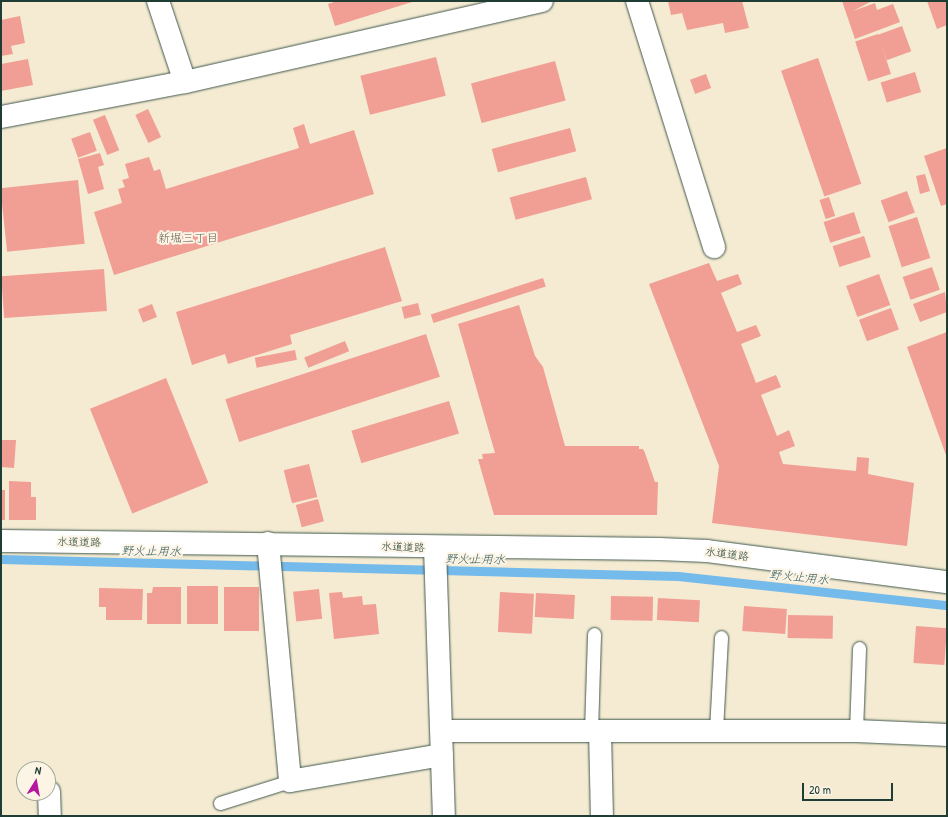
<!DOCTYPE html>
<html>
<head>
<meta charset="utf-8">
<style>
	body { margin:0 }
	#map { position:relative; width:948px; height:817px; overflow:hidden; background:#f4ebd2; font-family:"Patrick Hand","Klee One",sans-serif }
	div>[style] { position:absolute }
	.stream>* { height:9px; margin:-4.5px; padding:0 4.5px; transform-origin:4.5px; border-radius:4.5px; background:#74baeb }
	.building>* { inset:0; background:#f19e94; transform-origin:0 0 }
	.roads { filter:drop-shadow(0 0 1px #3f574c) drop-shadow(0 0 1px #3f574c) }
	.lane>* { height:13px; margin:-6.5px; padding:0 6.5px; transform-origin:6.5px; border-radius:6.5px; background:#fff }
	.street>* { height:22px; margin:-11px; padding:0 11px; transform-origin:11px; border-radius:11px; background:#fff }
	.secondary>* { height:22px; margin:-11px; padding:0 11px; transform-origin:11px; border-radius:11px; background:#fff }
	span { translate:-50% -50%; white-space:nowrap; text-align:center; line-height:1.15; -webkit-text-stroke:4px #fcf5e5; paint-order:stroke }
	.street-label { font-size:11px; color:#1f3d34 }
	.neighbourhood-label { font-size:12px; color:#685f56 }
	.water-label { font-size:12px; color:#345c62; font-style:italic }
	.frame { position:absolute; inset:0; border:2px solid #1f3d34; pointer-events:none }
	.north { position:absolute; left:16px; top:761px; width:40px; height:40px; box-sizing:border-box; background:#fcf5e5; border:1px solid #a4ab9e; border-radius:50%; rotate:11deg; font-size:11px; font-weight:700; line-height:16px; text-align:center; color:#1f3d34 }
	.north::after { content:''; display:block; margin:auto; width:14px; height:18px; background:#b5179e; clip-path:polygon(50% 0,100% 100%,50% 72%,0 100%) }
	.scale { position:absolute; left:802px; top:783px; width:91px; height:18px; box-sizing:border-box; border:2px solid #1f3d34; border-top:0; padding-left:5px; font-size:12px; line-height:14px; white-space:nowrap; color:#1f3d34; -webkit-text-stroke:3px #fcf5e5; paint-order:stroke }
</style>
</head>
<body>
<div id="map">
	<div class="stream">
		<div style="left:1px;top:559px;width:677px;rotate:1.44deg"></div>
		<div style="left:678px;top:576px;width:271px;rotate:6.2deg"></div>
	</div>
	<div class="building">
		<div style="clip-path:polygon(337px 1px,415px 1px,335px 26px,328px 4px)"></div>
		<div style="clip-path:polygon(668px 1px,742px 1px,749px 28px,725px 33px,723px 23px,687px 30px,682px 13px,671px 15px)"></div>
		<div style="clip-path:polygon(842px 1px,872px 1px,853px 11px,875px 3px,877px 10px,893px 4px,900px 22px,855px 39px)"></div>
		<div style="clip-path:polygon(927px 1px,947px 1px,947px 25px,937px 29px)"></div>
		<div style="clip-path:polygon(20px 16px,25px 43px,11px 46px,13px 54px,1px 56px,1px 20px)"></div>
		<div style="left:902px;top:26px;width:27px;height:26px;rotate:70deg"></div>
		<div style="left:878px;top:34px;width:42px;height:24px;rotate:72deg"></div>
		<div style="left:436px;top:57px;width:40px;height:78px;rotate:76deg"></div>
		<div style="left:818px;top:58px;width:133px;height:39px;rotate:71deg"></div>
		<div style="clip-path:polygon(28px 59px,33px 85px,1px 91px,1px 64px)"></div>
		<div style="left:555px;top:61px;width:41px;height:87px;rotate:75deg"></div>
		<div style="left:915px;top:72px;width:21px;height:36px;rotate:73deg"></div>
		<div style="left:706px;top:74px;width:15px;height:17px;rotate:70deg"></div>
		<div style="left:148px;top:109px;width:31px;height:14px;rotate:65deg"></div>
		<div style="left:105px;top:115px;width:38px;height:13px;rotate:68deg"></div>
		<div style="clip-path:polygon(304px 124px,310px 144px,354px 130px,374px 194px,114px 275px,94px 212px,122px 203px,118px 189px,125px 187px,122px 180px,129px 178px,125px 164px,149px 157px,154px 171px,160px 169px,166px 189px,299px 148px,293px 128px)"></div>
		<div style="left:570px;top:128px;width:24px;height:81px;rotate:75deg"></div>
		<div style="left:90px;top:132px;width:20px;height:20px;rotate:70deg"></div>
		<div style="clip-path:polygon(947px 148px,947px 204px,941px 206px,924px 156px)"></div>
		<div style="clip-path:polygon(100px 153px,104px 165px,98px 167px,104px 189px,88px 194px,78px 159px)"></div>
		<div style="clip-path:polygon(925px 174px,930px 191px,920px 194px,916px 176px)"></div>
		<div style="left:586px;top:177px;width:23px;height:79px;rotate:75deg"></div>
		<div style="left:78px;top:180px;width:64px;height:78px;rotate:84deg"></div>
		<div style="left:907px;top:191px;width:23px;height:28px;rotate:70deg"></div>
		<div style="left:829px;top:197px;width:20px;height:10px;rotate:72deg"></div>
		<div style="left:854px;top:212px;width:22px;height:32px;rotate:72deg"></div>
		<div style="left:917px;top:217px;width:43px;height:30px;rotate:72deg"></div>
		<div style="left:864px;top:236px;width:22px;height:33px;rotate:72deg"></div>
		<div style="clip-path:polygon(385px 247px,402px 301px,290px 335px,292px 344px,228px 364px,225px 354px,192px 365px,176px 312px)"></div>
		<div style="clip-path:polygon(709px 263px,717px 281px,738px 274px,742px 284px,721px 293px,737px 332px,756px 325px,761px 336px,741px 344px,756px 383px,776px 375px,781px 387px,761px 395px,777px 436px,789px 430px,795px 446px,779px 452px,783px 464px,856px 471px,857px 457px,869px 458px,868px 474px,914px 483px,907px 546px,712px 523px,719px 466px,649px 284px)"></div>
		<div style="left:932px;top:267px;width:24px;height:31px;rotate:71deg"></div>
		<div style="left:104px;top:269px;width:42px;height:103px;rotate:86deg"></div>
		<div style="left:879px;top:274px;width:33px;height:35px;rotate:70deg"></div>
		<div style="left:543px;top:278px;width:9px;height:118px;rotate:72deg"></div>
		<div style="clip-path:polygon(945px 292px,947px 312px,920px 322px,913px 304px)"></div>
		<div style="left:418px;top:303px;width:12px;height:17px;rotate:76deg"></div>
		<div style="left:152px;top:304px;width:14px;height:15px;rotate:69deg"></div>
		<div style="clip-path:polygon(519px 305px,535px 356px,543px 367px,565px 446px,639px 446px,639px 449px,643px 449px,645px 453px,655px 482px,658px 482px,657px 515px,494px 515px,478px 459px,483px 459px,482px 454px,495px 453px,458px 324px)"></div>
		<div style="left:891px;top:308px;width:23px;height:34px;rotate:70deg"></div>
		<div style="clip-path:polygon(947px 332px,947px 458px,907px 347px)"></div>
		<div style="left:426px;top:334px;width:45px;height:211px;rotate:72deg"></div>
		<div style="left:345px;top:341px;width:11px;height:44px;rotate:68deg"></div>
		<div style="left:295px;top:350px;width:10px;height:41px;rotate:79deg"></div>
		<div style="left:166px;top:378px;width:113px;height:82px;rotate:68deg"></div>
		<div style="left:449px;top:401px;width:34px;height:102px;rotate:73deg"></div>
		<div style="clip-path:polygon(1px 440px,16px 440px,14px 468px,1px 467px)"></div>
		<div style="left:309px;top:464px;width:34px;height:26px;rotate:76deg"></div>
		<div style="clip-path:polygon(9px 481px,31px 482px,31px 497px,36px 497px,36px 520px,9px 520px)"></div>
		<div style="left:1px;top:490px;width:4px;height:30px"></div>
		<div style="left:318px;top:499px;width:23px;height:23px;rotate:75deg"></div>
		<div style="left:187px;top:586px;width:31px;height:38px"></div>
		<div style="clip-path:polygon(153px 587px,181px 587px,181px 624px,147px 624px,147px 593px,152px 593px)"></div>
		<div style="left:224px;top:587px;width:35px;height:44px"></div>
		<div style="clip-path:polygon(99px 588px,143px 589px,142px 620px,106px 620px,106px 607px,99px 607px)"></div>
		<div style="left:319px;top:589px;width:30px;height:26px;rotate:84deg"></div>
		<div style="clip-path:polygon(342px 592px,343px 598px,362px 596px,363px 605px,376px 604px,379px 634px,334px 639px,329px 593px)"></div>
		<div style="left:500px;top:592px;width:34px;height:40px;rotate:3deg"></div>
		<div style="left:536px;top:593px;width:39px;height:24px;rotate:3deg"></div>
		<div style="left:611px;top:596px;width:42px;height:24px;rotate:1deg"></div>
		<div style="left:658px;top:598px;width:42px;height:22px;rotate:3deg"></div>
		<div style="left:744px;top:606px;width:43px;height:25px;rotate:4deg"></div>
		<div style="left:788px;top:615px;width:45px;height:23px;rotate:1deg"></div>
		<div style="left:916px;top:626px;width:31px;height:37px;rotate:4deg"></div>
	</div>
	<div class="roads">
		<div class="lane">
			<div style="left:716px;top:730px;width:93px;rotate:-86.9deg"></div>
			<div style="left:591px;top:731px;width:97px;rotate:-88.2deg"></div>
			<div style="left:856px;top:731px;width:83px;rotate:-87.9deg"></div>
			<div style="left:220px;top:803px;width:73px;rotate:-17.4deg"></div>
		</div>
		<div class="street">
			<div style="left:158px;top:1px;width:85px;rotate:71.6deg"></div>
			<div style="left:637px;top:1px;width:258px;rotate:72.6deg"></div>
			<div style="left:1px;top:117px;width:187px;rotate:-10.8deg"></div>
			<div style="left:185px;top:82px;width:366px;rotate:-12.8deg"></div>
			<div style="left:268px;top:543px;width:239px;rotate:84.7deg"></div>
			<div style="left:290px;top:781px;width:154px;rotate:-9.7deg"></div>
			<div style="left:435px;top:548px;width:268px;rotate:88.1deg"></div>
			<div style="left:442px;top:731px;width:414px"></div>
			<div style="left:856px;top:731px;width:91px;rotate:2.5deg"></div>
			<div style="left:600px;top:731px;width:85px;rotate:88.7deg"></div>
			<div style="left:49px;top:792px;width:24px;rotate:88deg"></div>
		</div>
		<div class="secondary">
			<div style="left:1px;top:541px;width:658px;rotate:0.7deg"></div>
			<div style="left:659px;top:549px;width:48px;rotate:2.4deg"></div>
			<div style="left:707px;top:551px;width:242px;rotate:7.4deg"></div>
		</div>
	</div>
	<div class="street-label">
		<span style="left:79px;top:542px;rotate:1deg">水道道路</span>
		<span style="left:403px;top:547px;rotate:2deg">水道道路</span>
		<span style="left:727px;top:554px;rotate:7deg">水道道路</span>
	</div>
	<div class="neighbourhood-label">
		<span style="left:188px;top:238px">新堀三丁目</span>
	</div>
	<div class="water-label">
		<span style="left:151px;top:551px;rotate:1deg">野火止用水</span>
		<span style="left:475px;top:559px;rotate:1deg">野火止用水</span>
		<span style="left:799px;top:577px;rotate:6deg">野火止用水</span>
	</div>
	<div class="frame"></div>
	<div class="north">N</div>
	<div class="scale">20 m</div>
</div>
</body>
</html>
